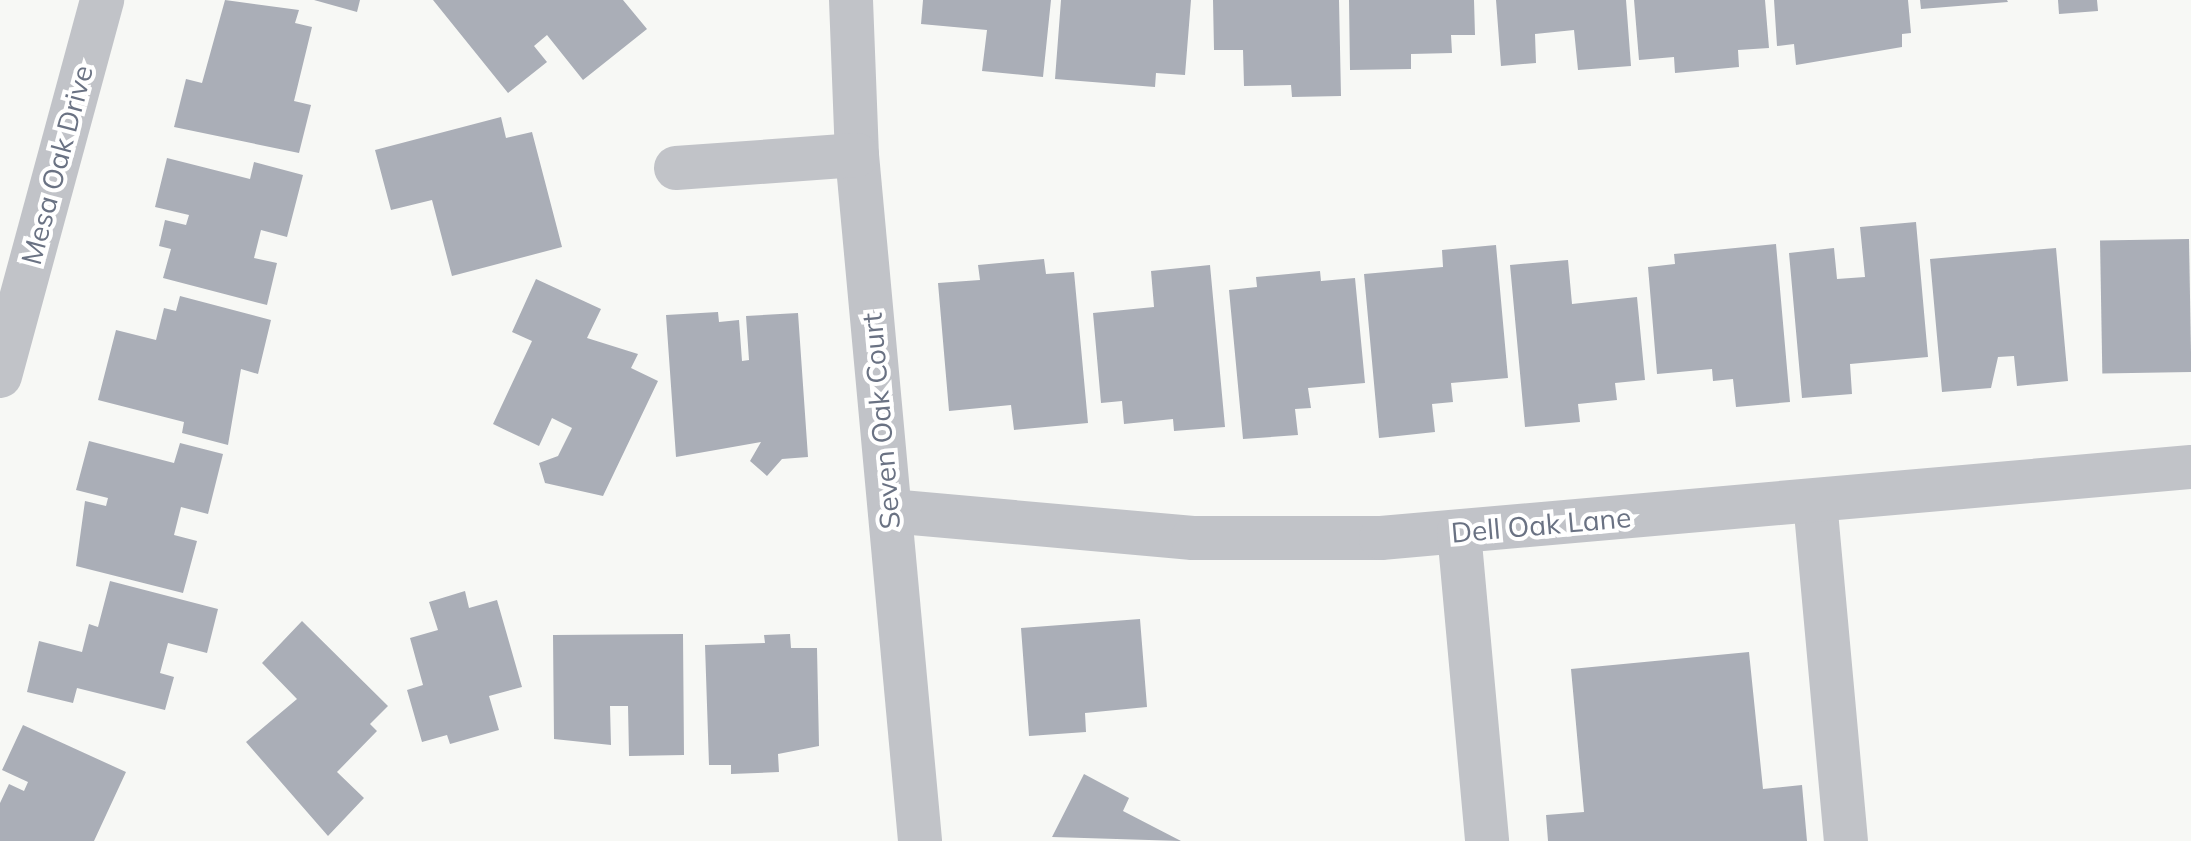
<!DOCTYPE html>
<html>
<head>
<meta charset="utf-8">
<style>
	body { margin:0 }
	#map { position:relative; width:2191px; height:841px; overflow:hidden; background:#f7f8f5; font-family:Mulish,sans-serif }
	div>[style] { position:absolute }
	.building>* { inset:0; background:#aaaeb7; transform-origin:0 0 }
	.minor>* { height:44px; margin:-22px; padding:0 22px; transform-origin:22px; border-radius:22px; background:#c1c3c8 }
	span { translate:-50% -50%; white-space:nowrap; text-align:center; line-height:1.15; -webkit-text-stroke:8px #fff; paint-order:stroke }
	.street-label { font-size:28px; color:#6a7283 }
</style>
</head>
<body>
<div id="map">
	<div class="building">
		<div style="clip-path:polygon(225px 0,299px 10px,295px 23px,312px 27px,294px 101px,311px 105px,299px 153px,174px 127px,186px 79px,202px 83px)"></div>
		<div style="clip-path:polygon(314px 0,360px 0,357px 12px)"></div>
		<div style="clip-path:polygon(433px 0,623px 0,647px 29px,583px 80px,547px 35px,534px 46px,547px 62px,508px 93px)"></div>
		<div style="clip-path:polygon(923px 0,1051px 0,1043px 77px,982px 71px,987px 30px,921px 24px)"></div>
		<div style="clip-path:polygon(1061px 0,1191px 0,1185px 75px,1156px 73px,1155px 87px,1055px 79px)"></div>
		<div style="clip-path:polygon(1213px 0,1339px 0,1341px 96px,1292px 97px,1291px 85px,1244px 86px,1243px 50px,1214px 50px)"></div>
		<div style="clip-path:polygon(1349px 0,1474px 0,1475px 35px,1451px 35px,1452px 53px,1411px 54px,1411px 69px,1350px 70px)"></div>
		<div style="clip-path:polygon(1496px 0,1626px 0,1631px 66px,1578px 70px,1574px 30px,1535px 34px,1536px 63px,1501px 66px)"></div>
		<div style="clip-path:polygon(1634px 0,1765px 0,1769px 48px,1738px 50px,1739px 67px,1675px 73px,1674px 57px,1639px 60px)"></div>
		<div style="clip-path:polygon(1774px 0,1908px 0,1911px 33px,1902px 34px,1902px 47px,1796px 65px,1794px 44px,1777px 46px)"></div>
		<div style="clip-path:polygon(1920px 0,2007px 0,2008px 2px,1921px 9px)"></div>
		<div style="clip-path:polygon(2058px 0,2097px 0,2098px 11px,2059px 14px)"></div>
		<div style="clip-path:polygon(501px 117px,506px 138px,532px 132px,562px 247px,452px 276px,432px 200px,391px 210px,375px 150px)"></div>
		<div style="clip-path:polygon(167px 158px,250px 179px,254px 162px,303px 175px,287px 237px,261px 230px,254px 258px,277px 263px,267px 305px,163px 278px,171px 249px,159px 246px,165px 220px,186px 225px,189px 215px,155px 207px)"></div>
		<div style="clip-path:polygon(1916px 222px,1928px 357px,1850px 364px,1852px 394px,1802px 398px,1789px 253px,1834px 248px,1837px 279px,1865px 277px,1860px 227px)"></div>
		<div style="left:2189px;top:239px;width:133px;height:89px;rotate:89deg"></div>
		<div style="clip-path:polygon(1776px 244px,1790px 402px,1736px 407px,1733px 379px,1713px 381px,1712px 369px,1657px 374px,1648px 267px,1675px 264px,1674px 254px)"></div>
		<div style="clip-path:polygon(1496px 245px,1508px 378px,1451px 383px,1453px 402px,1432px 404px,1435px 432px,1379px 438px,1364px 274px,1443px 267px,1442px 250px)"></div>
		<div style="clip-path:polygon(2056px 248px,2068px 381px,2017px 386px,2014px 356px,1998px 357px,1991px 388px,1942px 392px,1930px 259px)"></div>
		<div style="clip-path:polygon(1044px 259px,1046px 274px,1074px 272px,1088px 423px,1014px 430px,1011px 405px,949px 411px,938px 283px,980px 280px,978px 265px)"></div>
		<div style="clip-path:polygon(1568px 260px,1572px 304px,1637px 297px,1645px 380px,1615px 383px,1617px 400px,1578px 404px,1580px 422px,1525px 427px,1510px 265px)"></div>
		<div style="clip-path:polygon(1210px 265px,1225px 427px,1174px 431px,1173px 419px,1124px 424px,1122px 401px,1101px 403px,1093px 313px,1154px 307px,1151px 271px)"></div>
		<div style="clip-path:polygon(1320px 271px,1321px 281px,1355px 278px,1365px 383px,1308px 388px,1311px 408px,1295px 409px,1298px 435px,1243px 439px,1229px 290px,1257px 287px,1256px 277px)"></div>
		<div style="clip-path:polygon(536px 279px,601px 309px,587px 338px,638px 354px,631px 368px,658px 381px,603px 496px,545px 483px,539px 463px,558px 456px,572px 428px,552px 418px,539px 446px,493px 424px,532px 341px,512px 332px)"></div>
		<div style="clip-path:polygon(180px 296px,271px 320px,258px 374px,241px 369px,228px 445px,182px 433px,184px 422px,98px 400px,116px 330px,156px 340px,164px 308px,176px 311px)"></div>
		<div style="clip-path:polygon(718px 312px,719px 322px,739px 320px,742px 361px,749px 360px,746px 316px,798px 313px,808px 457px,782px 459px,767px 476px,750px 461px,761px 442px,676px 457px,666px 315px)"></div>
		<div style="clip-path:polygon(89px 441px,174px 463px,180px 443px,223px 454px,208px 514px,181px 507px,174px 535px,197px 541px,183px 593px,76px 566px,85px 501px,106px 506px,108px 498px,76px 490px)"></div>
		<div style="clip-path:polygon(110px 581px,218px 609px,207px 653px,168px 643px,160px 673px,174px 677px,165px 710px,77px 688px,73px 703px,27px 692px,39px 641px,82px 652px,89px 624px,98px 627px)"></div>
		<div style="clip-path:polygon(465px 591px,469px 608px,497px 600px,522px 687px,489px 696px,499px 730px,450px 744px,447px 735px,422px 742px,407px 690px,423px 685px,410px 638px,438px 630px,429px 602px)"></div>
		<div style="clip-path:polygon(1140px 619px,1147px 707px,1085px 713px,1086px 732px,1029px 736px,1021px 628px)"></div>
		<div style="clip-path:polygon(302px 621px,388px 706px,370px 724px,377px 731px,337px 772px,364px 798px,328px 836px,246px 742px,297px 699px,262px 663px)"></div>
		<div style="clip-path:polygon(683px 634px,684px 755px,629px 756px,628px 706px,610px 706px,611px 745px,554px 739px,553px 635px)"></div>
		<div style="clip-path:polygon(790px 634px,791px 648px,817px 648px,819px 746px,778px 754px,779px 772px,731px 774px,731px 765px,709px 765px,705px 645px,765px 643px,764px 635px)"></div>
		<div style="clip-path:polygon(1749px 652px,1763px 789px,1802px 785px,1807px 841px,1548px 841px,1546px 815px,1584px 812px,1571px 669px)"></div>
		<div style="clip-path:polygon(23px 725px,126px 772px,94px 841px,0 841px,0 803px,9px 784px,24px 791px,28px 782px,2px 770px)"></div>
		<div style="clip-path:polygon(1084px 774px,1129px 798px,1123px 811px,1181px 841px,1052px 837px)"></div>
	</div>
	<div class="minor">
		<div style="left:851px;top:0;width:155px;rotate:87.8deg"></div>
		<div style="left:857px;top:155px;width:689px;rotate:84.75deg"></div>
		<div style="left:676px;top:168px;width:181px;rotate:-4.1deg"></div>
		<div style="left:0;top:376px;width:390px;rotate:-74.8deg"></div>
		<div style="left:1815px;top:501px;width:341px;rotate:84.8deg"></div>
		<div style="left:890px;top:511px;width:304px;rotate:5.1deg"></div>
		<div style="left:1193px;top:538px;width:188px"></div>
		<div style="left:1381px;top:538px;width:813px;rotate:-5.01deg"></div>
		<div style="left:1459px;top:532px;width:310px;rotate:84.8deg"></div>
	</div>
	<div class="street-label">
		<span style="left:57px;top:165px;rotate:-75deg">Mesa Oak Drive</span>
		<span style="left:881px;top:421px;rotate:-95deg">Seven Oak Court</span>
		<span style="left:1541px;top:525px;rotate:-5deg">Dell Oak Lane</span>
	</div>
</div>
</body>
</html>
